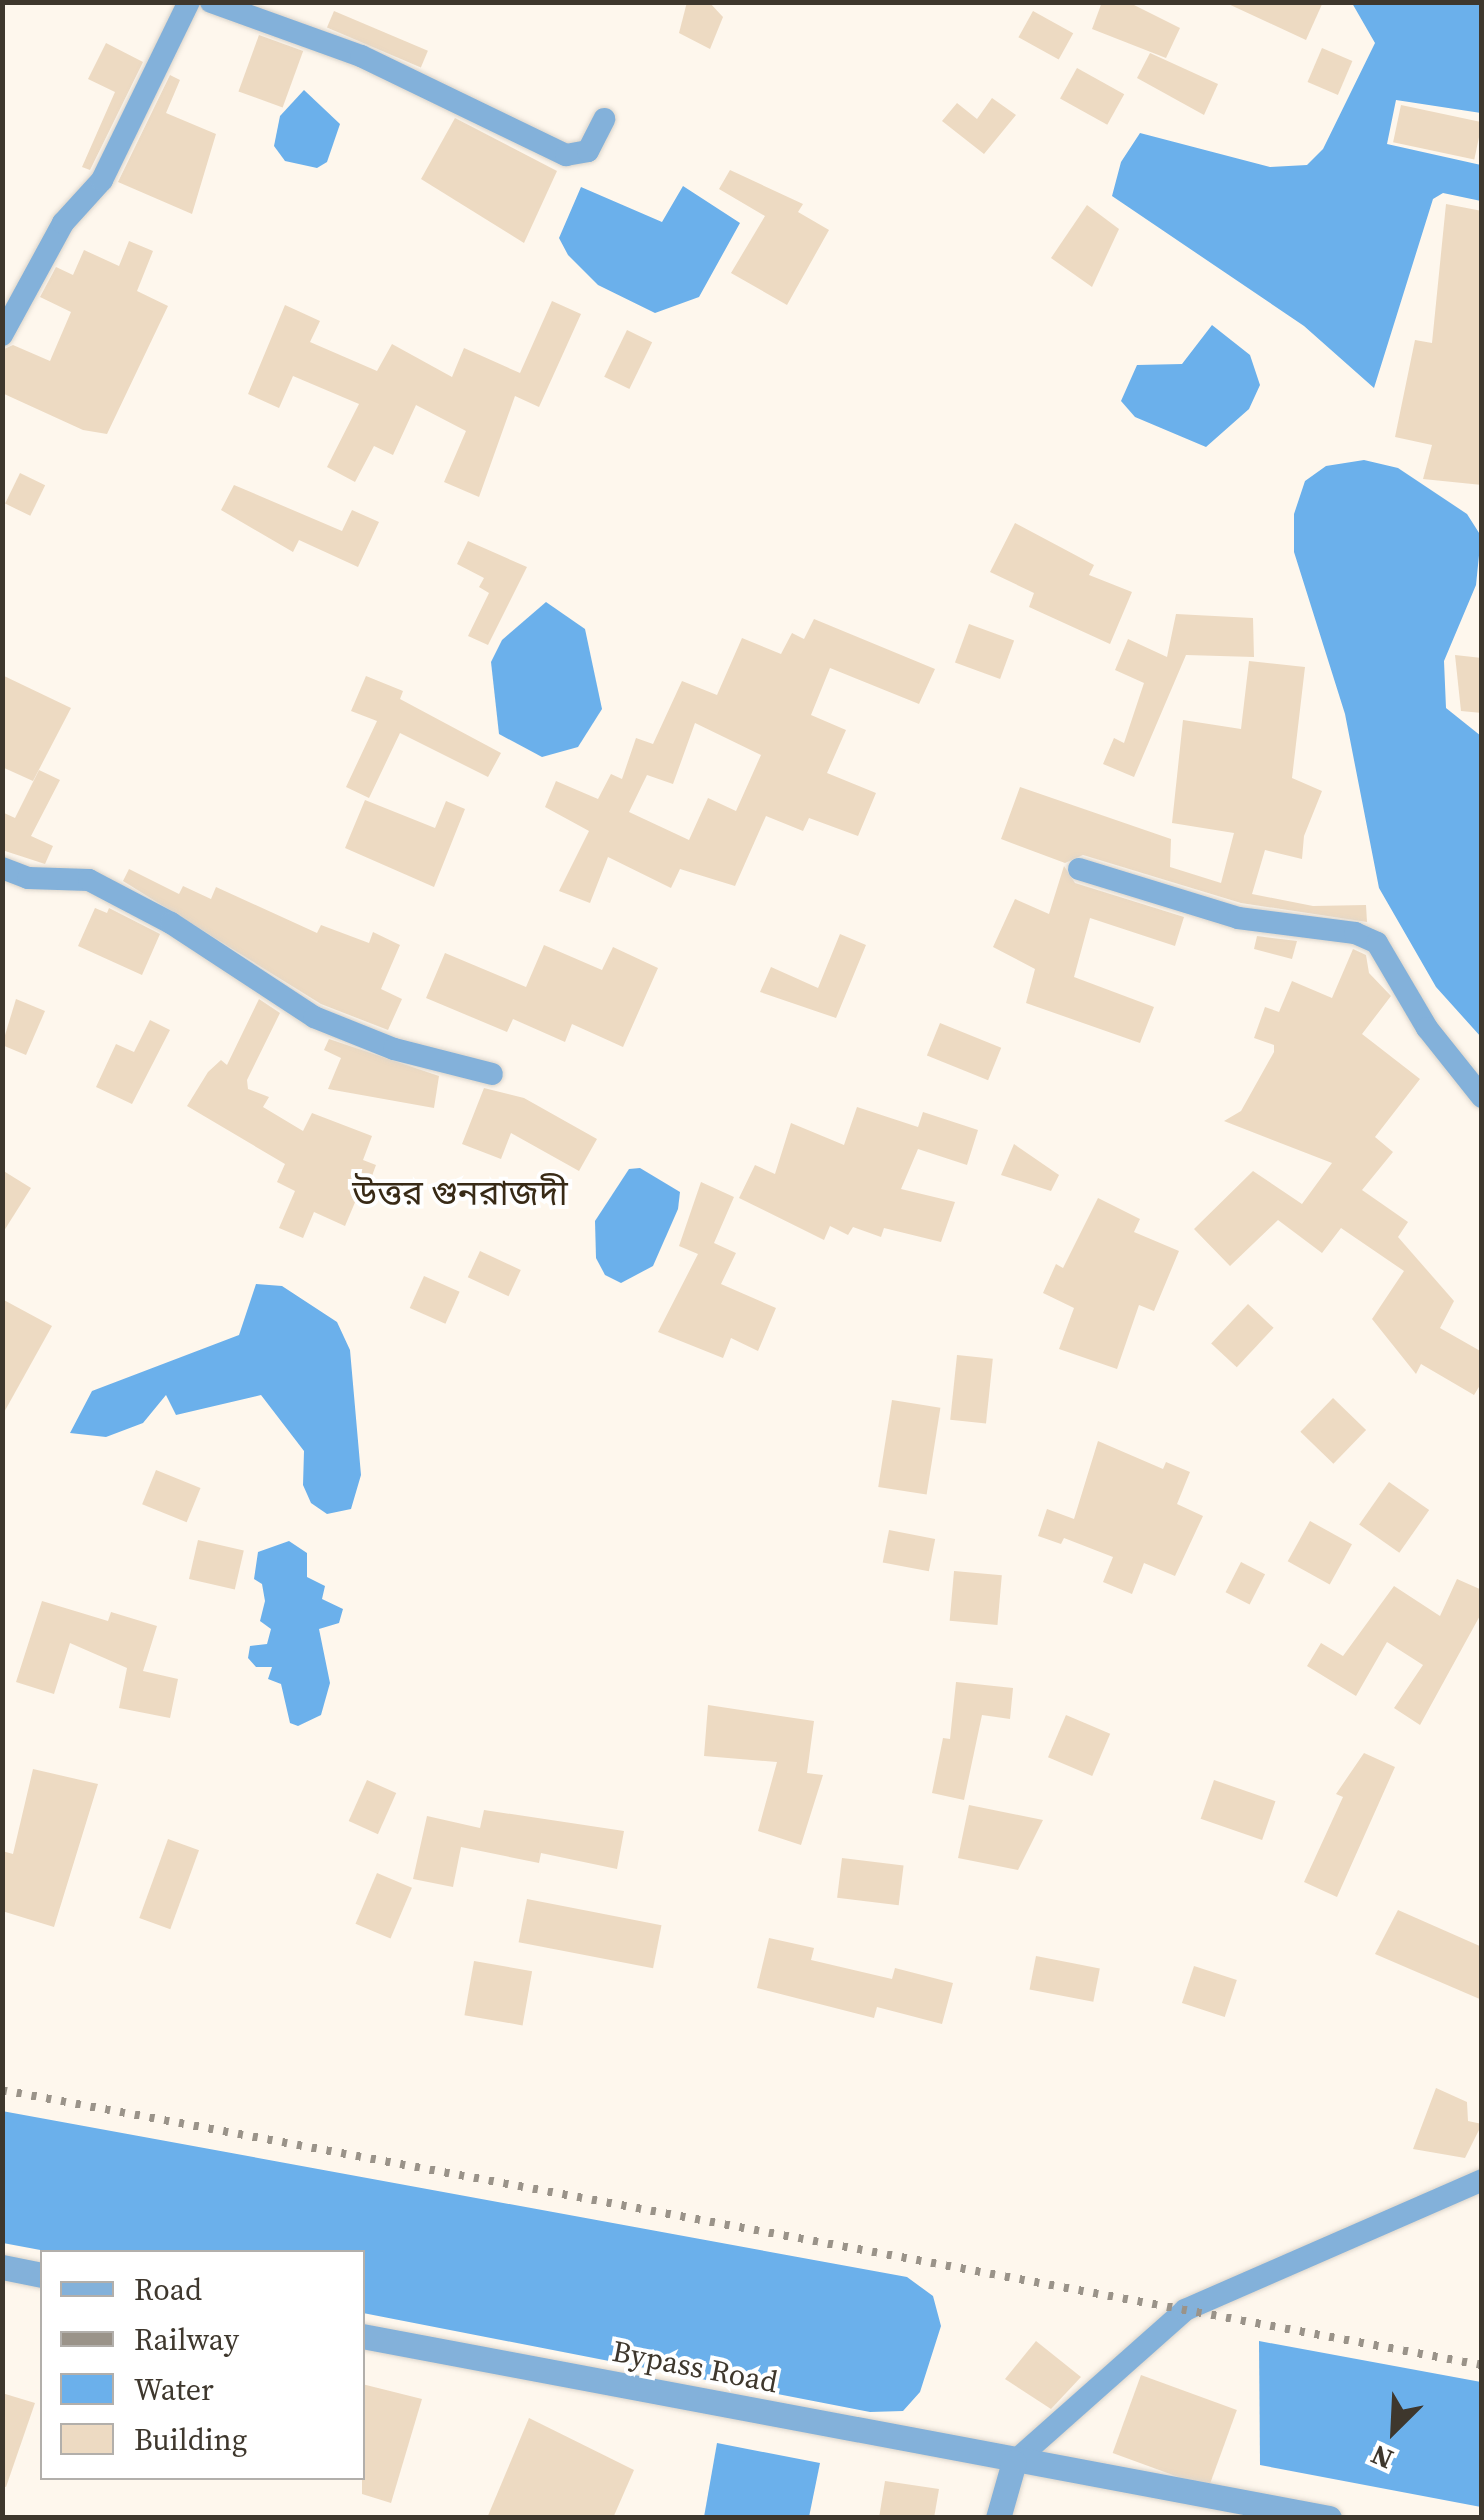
<!DOCTYPE html>
<html>
<head>
<meta charset="utf-8">
<style>
	body { margin:0 }
	#map { position:relative; width:1484px; height:2520px; overflow:hidden; background:#fef7ed; font-family:"Source Serif 4","Noto Sans Bengali",serif }
	div>[style] { position:absolute }
	.water>* { inset:0; background:#6bb0eb }
	.building>* { inset:0; background:#eddac2; transform-origin:0 0 }
	.roads { filter:drop-shadow(0 0 2px #dbd4ca) drop-shadow(0 0 2px #dbd4ca) }
	.minor>* { height:22px; margin:-11px; padding:0 11px; transform-origin:11px; border-radius:11px; background:#83b1da }
	.tertiary>* { height:25px; margin:-12.5px; padding:0 12.5px; transform-origin:12.5px; border-radius:12.5px; background:#83b1da }
	.rail>* { height:8px; margin-top:-4px; transform-origin:0; background:repeating-linear-gradient(90deg,#9a9389 0 5px,transparent 0 15px) }
	span { translate:-50% -50%; white-space:nowrap; text-align:center; line-height:1.15; -webkit-text-stroke:8px #fff; paint-order:stroke }
	.street-label { font-size:30px; color:#3e372d }
	.quarter-label { font-size:35px; color:#382a16 }
	.frame { position:absolute; inset:0; border:5px solid #3e372d; pointer-events:none }
	.legend { position:absolute; left:40px; top:2250px; width:325px; height:230px; box-sizing:border-box; background:#fff; border:2px solid #b2afab; margin:0; padding:12px 18px; list-style:none; font-size:30px; color:#3e372d }
	.legend li { display:flex; align-items:center; gap:20px; height:50px }
	.legend b { width:50px; border:2px solid #b2afab }
	.north { position:absolute; left:1344px; top:2380px; width:100px; height:100px; -webkit-text-stroke:8px #fff; paint-order:stroke; rotate:204deg; font-size:28px; font-weight:700; line-height:40px; text-align:center; color:#3e372d }
	.north::after { content:''; display:block; margin:auto; width:35px; height:45px; background:#3e372d; clip-path:polygon(50% 0,100% 100%,50% 72%,0 100%) }
</style>
</head>
<body>
<div id="map">
	<div class="water">
		<div style="clip-path:polygon(1352px 3px,1481px 3px,1481px 113px,1396px 100px,1387px 144px,1481px 165px,1481px 201px,1443px 193px,1433px 199px,1374px 388px,1304px 326px,1112px 196px,1121px 162px,1140px 133px,1270px 167px,1307px 165px,1323px 149px,1375px 43px)"></div>
		<div style="clip-path:polygon(304px 90px,340px 124px,327px 162px,317px 168px,285px 161px,274px 146px,280px 116px)"></div>
		<div style="clip-path:polygon(683px 186px,740px 223px,699px 297px,655px 313px,598px 285px,568px 255px,559px 238px,581px 187px,662px 222px)"></div>
		<div style="clip-path:polygon(1212px 325px,1250px 355px,1260px 385px,1249px 409px,1206px 447px,1135px 417px,1121px 401px,1137px 365px,1182px 364px)"></div>
		<div style="clip-path:polygon(1364px 460px,1398px 468px,1467px 514px,1481px 536px,1476px 585px,1444px 661px,1446px 708px,1481px 736px,1481px 1037px,1436px 987px,1379px 888px,1345px 714px,1294px 552px,1294px 514px,1305px 481px,1326px 466px)"></div>
		<div style="clip-path:polygon(546px 602px,585px 629px,602px 709px,578px 747px,542px 757px,499px 734px,491px 662px,502px 640px)"></div>
		<div style="clip-path:polygon(640px 1168px,680px 1192px,678px 1209px,653px 1266px,621px 1283px,605px 1275px,596px 1258px,595px 1221px,629px 1169px)"></div>
		<div style="clip-path:polygon(256px 1284px,282px 1286px,337px 1322px,350px 1350px,361px 1475px,351px 1509px,327px 1514px,311px 1503px,303px 1485px,304px 1451px,261px 1395px,176px 1415px,166px 1395px,143px 1423px,106px 1437px,70px 1433px,92px 1391px,239px 1335px)"></div>
		<div style="clip-path:polygon(289px 1541px,307px 1553px,307px 1577px,325px 1586px,322px 1599px,343px 1609px,339px 1623px,319px 1629px,330px 1683px,321px 1715px,298px 1726px,290px 1723px,281px 1684px,268px 1679px,272px 1667px,256px 1667px,248px 1658px,250px 1646px,267px 1644px,271px 1629px,260px 1621px,265px 1601px,262px 1584px,254px 1579px,258px 1552px)"></div>
		<div style="clip-path:polygon(2px 2111px,907px 2277px,933px 2296px,941px 2326px,920px 2392px,903px 2411px,870px 2412px,363px 2313px,362px 2252px,51px 2252px,3px 2243px)"></div>
		<div style="clip-path:polygon(1259px 2341px,1481px 2382px,1481px 2507px,1260px 2465px)"></div>
		<div style="clip-path:polygon(717px 2443px,820px 2463px,809px 2517px,704px 2517px)"></div>
	</div>
	<div class="building">
		<div style="clip-path:polygon(687px 2px,709px 2px,723px 17px,710px 49px,679px 33px)"></div>
		<div style="clip-path:polygon(1102px 2px,1128px 2px,1180px 28px,1166px 58px,1092px 29px)"></div>
		<div style="clip-path:polygon(1224px 2px,1323px 2px,1306px 40px)"></div>
		<div style="left:334px;top:11px;width:102px;height:18px;rotate:23deg"></div>
		<div style="left:1033px;top:11px;width:46px;height:30px;rotate:29deg"></div>
		<div style="left:259px;top:35px;width:47px;height:60px;rotate:20deg"></div>
		<div style="clip-path:polygon(106px 43px,143px 62px,90px 170px,82px 167px,115px 92px,88px 79px)"></div>
		<div style="left:1322px;top:48px;width:33px;height:37px;rotate:23deg"></div>
		<div style="clip-path:polygon(1150px 53px,1218px 84px,1204px 115px,1137px 78px)"></div>
		<div style="left:1077px;top:68px;width:54px;height:35px;rotate:29deg"></div>
		<div style="clip-path:polygon(170px 75px,180px 80px,166px 113px,216px 134px,192px 214px,118px 182px)"></div>
		<div style="clip-path:polygon(992px 98px,1016px 115px,984px 154px,942px 121px,957px 103px,977px 119px)"></div>
		<div style="left:1401px;top:105px;width:83px;height:38px;rotate:12deg"></div>
		<div style="clip-path:polygon(455px 118px,557px 171px,524px 243px,421px 179px)"></div>
		<div style="clip-path:polygon(730px 170px,803px 204px,798px 212px,829px 230px,787px 305px,731px 273px,765px 216px,719px 189px)"></div>
		<div style="clip-path:polygon(1446px 204px,1482px 211px,1482px 485px,1423px 479px,1432px 445px,1395px 437px,1415px 340px,1432px 343px)"></div>
		<div style="clip-path:polygon(1087px 205px,1119px 229px,1092px 287px,1051px 258px)"></div>
		<div style="clip-path:polygon(129px 241px,153px 251px,137px 291px,168px 306px,107px 434px,83px 430px,2px 393px,2px 350px,13px 345px,50px 361px,71px 312px,40px 297px,56px 267px,73px 275px,84px 250px,119px 266px)"></div>
		<div style="clip-path:polygon(552px 301px,581px 314px,539px 407px,515px 396px,479px 497px,444px 482px,466px 431px,416px 405px,393px 455px,374px 446px,355px 482px,327px 467px,359px 404px,293px 376px,279px 408px,248px 394px,285px 305px,320px 321px,310px 342px,377px 371px,392px 344px,452px 377px,464px 348px,520px 373px)"></div>
		<div style="left:627px;top:330px;width:28px;height:52px;rotate:26deg"></div>
		<div style="left:20px;top:473px;width:28px;height:34px;rotate:26deg"></div>
		<div style="clip-path:polygon(234px 485px,342px 531px,352px 510px,379px 522px,358px 567px,299px 540px,293px 552px,221px 510px)"></div>
		<div style="clip-path:polygon(1015px 523px,1094px 565px,1089px 575px,1132px 592px,1110px 644px,1029px 607px,1034px 593px,990px 572px)"></div>
		<div style="clip-path:polygon(468px 541px,527px 567px,488px 645px,468px 636px,489px 593px,479px 587px,484px 578px,457px 564px)"></div>
		<div style="clip-path:polygon(1176px 614px,1253px 618px,1254px 657px,1186px 655px,1134px 777px,1103px 764px,1114px 738px,1124px 743px,1144px 683px,1115px 670px,1128px 639px,1167px 657px)"></div>
		<div style="clip-path:polygon(evenodd,814px 619px,935px 669px,919px 704px,830px 668px,811px 715px,846px 730px,827px 773px,876px 793px,858px 836px,809px 818px,803px 831px,766px 816px,735px 886px,680px 869px,671px 888px,608px 857px,590px 903px,559px 891px,589px 831px,545px 807px,556px 781px,598px 799px,611px 774px,622px 779px,636px 738px,653px 744px,682px 681px,717px 695px,742px 638px,781px 654px,792px 633px,804px 639px,814px 619px,695px 723px,761px 755px,736px 811px,708px 798px,689px 840px,629px 812px,647px 775px,673px 784px,695px 723px)"></div>
		<div style="left:969px;top:624px;width:48px;height:41px;rotate:20deg"></div>
		<div style="clip-path:polygon(1455px 655px,1482px 658px,1482px 713px,1461px 711px)"></div>
		<div style="clip-path:polygon(1249px 661px,1305px 667px,1292px 778px,1322px 791px,1304px 836px,1302px 859px,1265px 850px,1252px 894px,1313px 906px,1366px 905px,1367px 922px,1241px 903px,1083px 855px,1065px 863px,1001px 839px,1020px 787px,1171px 839px,1170px 867px,1221px 883px,1234px 833px,1172px 823px,1183px 720px,1241px 729px)"></div>
		<div style="clip-path:polygon(2px 675px,71px 708px,33px 781px,2px 767px)"></div>
		<div style="clip-path:polygon(366px 676px,403px 691px,400px 699px,501px 753px,488px 777px,400px 733px,369px 798px,346px 787px,377px 721px,351px 711px)"></div>
		<div style="clip-path:polygon(39px 770px,60px 780px,31px 836px,53px 846px,45px 864px,2px 850px,2px 812px,15px 818px)"></div>
		<div style="clip-path:polygon(365px 800px,435px 828px,446px 801px,465px 809px,434px 887px,345px 848px)"></div>
		<div style="clip-path:polygon(1064px 866px,1075px 883px,1184px 917px,1175px 946px,1090px 918px,1074px 977px,1154px 1007px,1140px 1043px,1026px 1003px,1035px 969px,993px 947px,1015px 899px,1049px 914px)"></div>
		<div style="clip-path:polygon(129px 869px,179px 894px,183px 886px,211px 899px,216px 887px,317px 933px,321px 925px,369px 943px,373px 932px,400px 945px,381px 989px,402px 999px,388px 1030px,321px 1004px,123px 881px)"></div>
		<div style="clip-path:polygon(95px 908px,107px 913px,109px 908px,160px 934px,142px 975px,78px 946px)"></div>
		<div style="clip-path:polygon(840px 934px,866px 945px,836px 1018px,760px 992px,771px 967px,818px 988px)"></div>
		<div style="clip-path:polygon(1257px 936px,1297px 941px,1292px 959px,1254px 949px)"></div>
		<div style="clip-path:polygon(544px 945px,602px 970px,613px 947px,658px 968px,623px 1047px,572px 1024px,565px 1042px,513px 1019px,507px 1032px,426px 998px,445px 953px,526px 987px)"></div>
		<div style="clip-path:polygon(1353px 949px,1366px 955px,1369px 973px,1391px 996px,1362px 1034px,1420px 1079px,1375px 1137px,1393px 1152px,1362px 1190px,1408px 1222px,1398px 1237px,1454px 1301px,1440px 1328px,1482px 1352px,1482px 1382px,1474px 1395px,1421px 1364px,1416px 1374px,1372px 1319px,1404px 1271px,1341px 1228px,1322px 1253px,1278px 1220px,1230px 1266px,1194px 1229px,1253px 1171px,1302px 1204px,1332px 1163px,1224px 1121px,1241px 1111px,1274px 1052px,1274px 1045px,1254px 1038px,1265px 1007px,1279px 1012px,1292px 981px,1332px 998px)"></div>
		<div style="clip-path:polygon(16px 999px,45px 1011px,26px 1055px,2px 1045px)"></div>
		<div style="clip-path:polygon(259px 999px,280px 1013px,247px 1080px,248px 1089px,269px 1097px,263px 1107px,303px 1131px,312px 1113px,372px 1136px,363px 1160px,376px 1165px,362px 1203px,356px 1200px,345px 1226px,314px 1212px,303px 1238px,279px 1228px,295px 1191px,277px 1182px,285px 1164px,187px 1106px,208px 1072px,221px 1060px,227px 1065px)"></div>
		<div style="clip-path:polygon(150px 1020px,170px 1030px,132px 1104px,96px 1087px,116px 1044px,134px 1052px)"></div>
		<div style="left:940px;top:1023px;width:66px;height:35px;rotate:22deg"></div>
		<div style="clip-path:polygon(329px 1039px,439px 1076px,434px 1108px,328px 1089px,341px 1058px,324px 1050px)"></div>
		<div style="clip-path:polygon(484px 1088px,524px 1098px,597px 1139px,579px 1171px,511px 1133px,501px 1159px,462px 1144px)"></div>
		<div style="clip-path:polygon(857px 1107px,918px 1127px,923px 1112px,978px 1130px,967px 1165px,918px 1149px,901px 1189px,955px 1202px,941px 1242px,884px 1228px,881px 1237px,853px 1227px,848px 1235px,830px 1226px,824px 1240px,739px 1198px,755px 1165px,775px 1174px,791px 1123px,844px 1145px)"></div>
		<div style="clip-path:polygon(1014px 1144px,1059px 1175px,1051px 1191px,1001px 1175px)"></div>
		<div style="clip-path:polygon(2px 1170px,31px 1188px,2px 1234px)"></div>
		<div style="clip-path:polygon(701px 1182px,734px 1197px,714px 1243px,736px 1253px,721px 1284px,776px 1308px,758px 1351px,731px 1338px,723px 1358px,658px 1332px,698px 1254px,679px 1246px)"></div>
		<div style="clip-path:polygon(1098px 1198px,1140px 1219px,1134px 1232px,1179px 1251px,1154px 1311px,1139px 1305px,1117px 1369px,1059px 1349px,1074px 1308px,1043px 1293px,1056px 1264px,1063px 1268px)"></div>
		<div style="left:480px;top:1251px;width:45px;height:29px;rotate:25deg"></div>
		<div style="left:424px;top:1276px;width:39px;height:35px;rotate:24deg"></div>
		<div style="clip-path:polygon(2px 1299px,52px 1326px,2px 1416px)"></div>
		<div style="left:1248px;top:1304px;width:35px;height:54px;rotate:43deg"></div>
		<div style="left:957px;top:1355px;width:36px;height:65px;rotate:6deg"></div>
		<div style="left:1333px;top:1398px;width:46px;height:47px;rotate:44deg"></div>
		<div style="left:892px;top:1400px;width:49px;height:88px;rotate:9deg"></div>
		<div style="clip-path:polygon(1098px 1441px,1163px 1469px,1166px 1462px,1190px 1472px,1177px 1504px,1203px 1516px,1175px 1576px,1144px 1563px,1132px 1594px,1103px 1582px,1113px 1557px,1064px 1538px,1061px 1544px,1038px 1536px,1047px 1509px,1074px 1519px)"></div>
		<div style="left:156px;top:1470px;width:48px;height:37px;rotate:22deg"></div>
		<div style="left:1389px;top:1482px;width:49px;height:52px;rotate:35deg"></div>
		<div style="left:1310px;top:1521px;width:48px;height:46px;rotate:29deg"></div>
		<div style="left:889px;top:1530px;width:47px;height:33px;rotate:11deg"></div>
		<div style="left:198px;top:1540px;width:47px;height:40px;rotate:13deg"></div>
		<div style="left:1241px;top:1562px;width:27px;height:34px;rotate:27deg"></div>
		<div style="left:954px;top:1571px;width:48px;height:50px;rotate:5deg"></div>
		<div style="clip-path:polygon(1457px 1579px,1482px 1590px,1482px 1612px,1420px 1725px,1394px 1708px,1423px 1665px,1387px 1642px,1356px 1696px,1307px 1666px,1321px 1643px,1343px 1656px,1394px 1586px,1440px 1616px)"></div>
		<div style="clip-path:polygon(42px 1601px,108px 1621px,111px 1612px,157px 1626px,143px 1671px,178px 1679px,170px 1718px,119px 1708px,127px 1668px,70px 1643px,54px 1694px,16px 1682px)"></div>
		<div style="clip-path:polygon(956px 1682px,1013px 1688px,1010px 1719px,982px 1715px,964px 1800px,932px 1793px,943px 1738px,950px 1739px)"></div>
		<div style="clip-path:polygon(708px 1705px,814px 1721px,807px 1773px,823px 1775px,801px 1845px,758px 1831px,777px 1762px,704px 1756px)"></div>
		<div style="left:1066px;top:1715px;width:48px;height:46px;rotate:23deg"></div>
		<div style="clip-path:polygon(1364px 1753px,1395px 1767px,1337px 1897px,1304px 1882px,1343px 1797px,1336px 1794px)"></div>
		<div style="clip-path:polygon(33px 1769px,98px 1784px,54px 1927px,2px 1911px,2px 1851px,13px 1854px)"></div>
		<div style="left:367px;top:1780px;width:32px;height:45px;rotate:24deg"></div>
		<div style="left:1214px;top:1780px;width:65px;height:41px;rotate:19deg"></div>
		<div style="clip-path:polygon(969px 1805px,1043px 1820px,1018px 1870px,958px 1858px)"></div>
		<div style="clip-path:polygon(484px 1810px,624px 1831px,617px 1869px,541px 1853px,539px 1863px,461px 1847px,453px 1887px,413px 1879px,427px 1816px,480px 1828px)"></div>
		<div style="left:168px;top:1839px;width:33px;height:84px;rotate:20deg"></div>
		<div style="left:842px;top:1858px;width:62px;height:40px;rotate:7deg"></div>
		<div style="left:377px;top:1873px;width:38px;height:55px;rotate:23deg"></div>
		<div style="left:527px;top:1899px;width:137px;height:44px;rotate:11deg"></div>
		<div style="clip-path:polygon(1398px 1910px,1482px 1947px,1482px 2000px,1375px 1954px)"></div>
		<div style="clip-path:polygon(769px 1938px,814px 1948px,811px 1960px,892px 1979px,895px 1968px,953px 1983px,942px 2024px,877px 2007px,874px 2018px,757px 1988px)"></div>
		<div style="left:1036px;top:1956px;width:65px;height:34px;rotate:11deg"></div>
		<div style="left:474px;top:1961px;width:59px;height:55px;rotate:10deg"></div>
		<div style="left:1194px;top:1966px;width:45px;height:39px;rotate:18deg"></div>
		<div style="clip-path:polygon(1436px 2088px,1467px 2102px,1468px 2121px,1482px 2124px,1465px 2158px,1413px 2149px)"></div>
		<div style="clip-path:polygon(1036px 2341px,1081px 2377px,1051px 2409px,1005px 2379px)"></div>
		<div style="left:1141px;top:2375px;width:102px;height:83px;rotate:20deg"></div>
		<div style="clip-path:polygon(362px 2384px,422px 2399px,391px 2503px,362px 2494px)"></div>
		<div style="clip-path:polygon(2px 2393px,35px 2403px,6px 2487px,2px 2486px)"></div>
		<div style="clip-path:polygon(529px 2418px,634px 2470px,613px 2518px,487px 2518px)"></div>
		<div style="clip-path:polygon(885px 2481px,939px 2489px,934px 2518px,879px 2518px)"></div>
	</div>
	<div class="roads">
		<div class="minor">
			<div style="left:211px;top:2px;width:159px;rotate:19.8deg"></div>
			<div style="left:361px;top:56px;width:228px;rotate:25.8deg"></div>
			<div style="left:566px;top:155px;width:22px;rotate:-10deg"></div>
			<div style="left:588px;top:151px;width:36px;rotate:-63deg"></div>
			<div style="left:2px;top:335px;width:128px;rotate:-61.4deg"></div>
			<div style="left:63px;top:223px;width:58px;rotate:-47.8deg"></div>
			<div style="left:102px;top:180px;width:198px;rotate:-64deg"></div>
			<div style="left:2px;top:868px;width:28px;rotate:21deg"></div>
			<div style="left:28px;top:878px;width:61px;rotate:1.9deg"></div>
			<div style="left:89px;top:880px;width:93px;rotate:27.7deg"></div>
			<div style="left:171px;top:923px;width:171px;rotate:33.3deg"></div>
			<div style="left:314px;top:1017px;width:86px;rotate:21.8deg"></div>
			<div style="left:394px;top:1049px;width:101px;rotate:14.3deg"></div>
			<div style="left:1079px;top:869px;width:166px;rotate:17.1deg"></div>
			<div style="left:1238px;top:918px;width:118px;rotate:7.3deg"></div>
			<div style="left:1355px;top:933px;width:24px;rotate:24deg"></div>
			<div style="left:1377px;top:943px;width:99px;rotate:59.5deg"></div>
			<div style="left:1427px;top:1028px;width:88px;rotate:51.4deg"></div>
			<div style="left:1014px;top:2462px;width:229px;rotate:-41.6deg"></div>
			<div style="left:1185px;top:2310px;width:324px;rotate:-23.6deg"></div>
		</div>
		<div class="tertiary">
			<div style="left:2px;top:2267px;width:41px;rotate:11.3deg"></div>
			<div style="left:362px;top:2336px;width:984px;rotate:10.66deg"></div>
			<div style="left:998px;top:2518px;width:58px;rotate:-74.1deg"></div>
		</div>
	</div>
	<div class="rail">
		<div style="left:2px;top:2090px;width:1505px;rotate:10.53deg"></div>
	</div>
	<div class="street-label">
		<span style="left:695px;top:2367px;rotate:11deg">Bypass Road</span>
	</div>
	<div class="quarter-label">
		<span style="left:460px;top:1193px">উত্তর গুনরাজদী</span>
	</div>
	<div class="frame"></div>
	<ul class="legend">
	<li><b style="height:12px;background:#83b1da"></b>Road</li>
	<li><b style="height:12px;background:#9a9389"></b>Railway</li>
	<li><b style="height:28px;background:#6bb0eb"></b>Water</li>
	<li><b style="height:28px;background:#eddac2"></b>Building</li>
	</ul>
	<div class="north">N</div>
</div>
</body>
</html>
